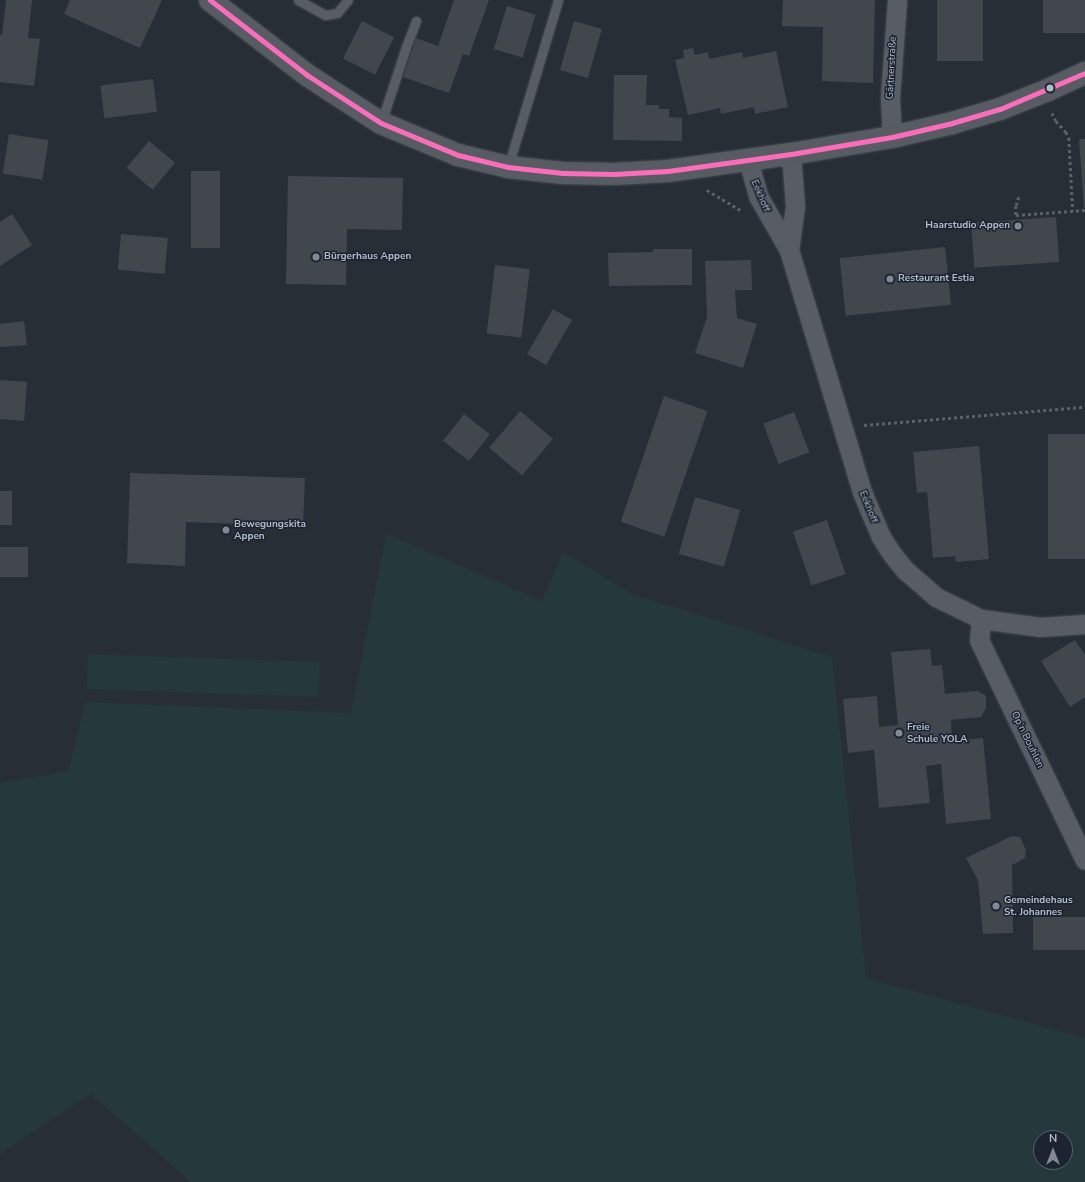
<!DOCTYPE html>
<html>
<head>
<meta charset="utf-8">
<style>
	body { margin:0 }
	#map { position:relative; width:1085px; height:1182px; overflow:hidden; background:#282e36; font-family:"Nunito Sans",sans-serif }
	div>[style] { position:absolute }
	.green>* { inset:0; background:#25383c; transform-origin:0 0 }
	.building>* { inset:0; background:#42474e; transform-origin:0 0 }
	.path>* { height:2.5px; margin-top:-1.25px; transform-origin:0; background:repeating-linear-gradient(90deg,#5b6168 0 3px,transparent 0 6px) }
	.roads { filter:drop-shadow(0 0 1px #464a51) drop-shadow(0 0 1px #464a51) }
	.lane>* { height:9px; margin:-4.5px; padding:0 4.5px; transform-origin:4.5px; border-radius:4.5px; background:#585c64 }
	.street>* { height:19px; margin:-9.5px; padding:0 9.5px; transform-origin:9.5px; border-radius:9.5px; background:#585c64 }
	.secondary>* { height:22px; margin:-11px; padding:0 11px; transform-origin:11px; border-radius:11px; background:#575b62 }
	.bus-1>* { height:5px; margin:-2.5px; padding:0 2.5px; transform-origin:2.5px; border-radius:2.5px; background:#fb6dba }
	.dots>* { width:11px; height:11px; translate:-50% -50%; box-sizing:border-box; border:2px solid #1c2431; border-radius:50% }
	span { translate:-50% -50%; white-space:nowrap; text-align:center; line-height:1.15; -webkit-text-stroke:3px #1c2431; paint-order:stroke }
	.street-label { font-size:10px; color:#b2bac8 }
	.poi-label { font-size:10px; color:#b2bac8; font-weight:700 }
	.right { translate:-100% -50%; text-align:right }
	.left { translate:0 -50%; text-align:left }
	.north { position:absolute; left:1033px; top:1130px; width:40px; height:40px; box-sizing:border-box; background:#1c2431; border:1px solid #58606d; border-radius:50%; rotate:0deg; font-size:11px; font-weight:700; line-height:16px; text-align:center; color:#b2bac8 }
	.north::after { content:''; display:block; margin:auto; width:14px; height:18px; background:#828995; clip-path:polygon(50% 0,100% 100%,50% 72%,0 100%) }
</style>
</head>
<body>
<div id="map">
	<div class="green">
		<div style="clip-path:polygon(evenodd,386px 534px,542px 601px,563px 552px,632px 594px,832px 657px,866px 978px,1085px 1038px,1085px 1182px,191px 1182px,91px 1094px,0 1154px,0 783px,68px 771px,86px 702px,351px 713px,386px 534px,1041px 1138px,1065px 1138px,1065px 1162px,1041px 1162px,1041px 1138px)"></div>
		<div style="left:88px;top:654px;width:232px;height:35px;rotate:2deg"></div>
	</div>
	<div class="building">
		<div style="clip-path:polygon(6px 0,32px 0,28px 38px,40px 39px,34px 86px,0 82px,0 35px,2px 35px)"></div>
		<div style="clip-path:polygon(70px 0,162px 0,140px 48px,64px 14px)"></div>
		<div style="clip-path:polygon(454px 0,489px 0,469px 56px,463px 54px,449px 93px,403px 77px,416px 38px,438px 46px)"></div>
		<div style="clip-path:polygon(783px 0,875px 0,873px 83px,822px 81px,823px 27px,782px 26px)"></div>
		<div style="left:937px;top:0;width:46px;height:61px"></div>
		<div style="left:1043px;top:0;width:42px;height:33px"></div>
		<div style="left:507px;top:6px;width:30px;height:45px;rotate:17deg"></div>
		<div style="left:362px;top:21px;width:36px;height:42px;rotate:27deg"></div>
		<div style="left:574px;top:21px;width:29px;height:51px;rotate:16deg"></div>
		<div style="clip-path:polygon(693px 48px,695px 55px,708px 52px,709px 59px,742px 52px,743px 58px,776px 51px,788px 107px,755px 114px,754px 107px,721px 114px,720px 108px,688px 115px,675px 60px,684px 58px,683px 50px)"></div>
		<div style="clip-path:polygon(614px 75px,647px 75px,646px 105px,659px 105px,659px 109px,669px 109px,669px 117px,682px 118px,682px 141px,613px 140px)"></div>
		<div style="left:153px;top:79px;width:33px;height:53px;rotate:83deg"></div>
		<div style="left:9px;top:134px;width:40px;height:40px;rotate:9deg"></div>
		<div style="clip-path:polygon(1079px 139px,1085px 139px,1085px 208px,1084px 208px)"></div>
		<div style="left:149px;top:141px;width:34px;height:35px;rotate:40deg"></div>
		<div style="left:191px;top:171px;width:29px;height:77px"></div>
		<div style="clip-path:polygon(288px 176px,403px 178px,402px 230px,347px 229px,346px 285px,286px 284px)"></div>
		<div style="clip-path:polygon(12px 214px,32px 245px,0 266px,0 222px)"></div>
		<div style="left:1056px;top:217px;width:45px;height:85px;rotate:86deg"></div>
		<div style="left:121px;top:234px;width:47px;height:36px;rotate:5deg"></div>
		<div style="left:945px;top:247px;width:58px;height:106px;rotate:84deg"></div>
		<div style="clip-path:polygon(653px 249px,692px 249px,692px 285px,609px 286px,608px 253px,653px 252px)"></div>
		<div style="clip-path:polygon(751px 260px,752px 290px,735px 290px,737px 318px,757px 324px,743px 368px,695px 353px,707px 317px,705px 261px)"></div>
		<div style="left:495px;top:265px;width:35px;height:69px;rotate:7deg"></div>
		<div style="left:553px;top:309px;width:22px;height:52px;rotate:30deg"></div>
		<div style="clip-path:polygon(24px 321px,27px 345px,0 347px,0 324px)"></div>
		<div style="left:0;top:380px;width:27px;height:39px;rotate:4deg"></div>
		<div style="left:664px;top:396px;width:46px;height:133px;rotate:19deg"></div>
		<div style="left:520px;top:411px;width:43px;height:48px;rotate:40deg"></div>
		<div style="left:794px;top:412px;width:43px;height:33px;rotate:69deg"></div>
		<div style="left:464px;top:414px;width:33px;height:34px;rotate:38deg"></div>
		<div style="left:1085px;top:434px;width:125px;height:37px;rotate:90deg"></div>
		<div style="clip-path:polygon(979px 446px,989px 559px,956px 562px,955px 556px,933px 558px,927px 492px,917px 493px,913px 452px)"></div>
		<div style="clip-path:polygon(130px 473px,305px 478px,303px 526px,186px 522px,185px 566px,127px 563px)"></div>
		<div style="left:0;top:491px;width:12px;height:34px"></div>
		<div style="left:695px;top:497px;width:47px;height:59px;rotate:16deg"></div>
		<div style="left:827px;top:520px;width:57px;height:36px;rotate:71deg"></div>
		<div style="left:0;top:547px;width:28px;height:30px"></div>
		<div style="clip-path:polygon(1075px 640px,1085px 655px,1085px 697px,1070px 707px,1041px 661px)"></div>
		<div style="clip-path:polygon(930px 649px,932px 666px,942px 665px,945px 694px,978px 691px,986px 696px,986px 708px,981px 717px,951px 720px,952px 741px,983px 738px,991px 819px,946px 824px,941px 764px,926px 766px,930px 803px,879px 808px,874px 750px,848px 753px,843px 699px,877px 696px,879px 727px,898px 725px,891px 652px)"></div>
		<div style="clip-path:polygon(1012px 836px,1020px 837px,1026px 850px,1025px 858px,1012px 865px,1013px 933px,983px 934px,978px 880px,966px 858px)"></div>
		<div style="left:1033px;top:917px;width:52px;height:33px"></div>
	</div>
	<div class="path">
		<div style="left:1052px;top:113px;width:9px;rotate:63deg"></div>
		<div style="left:1056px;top:121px;width:15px;rotate:48deg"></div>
		<div style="left:1066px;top:132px;width:7px;rotate:63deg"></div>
		<div style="left:1069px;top:138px;width:73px;rotate:86.9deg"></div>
		<div style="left:707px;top:190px;width:39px;rotate:31deg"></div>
		<div style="left:1019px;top:197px;width:9px;rotate:108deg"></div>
		<div style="left:1016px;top:206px;width:9px;rotate:90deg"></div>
		<div style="left:1016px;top:215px;width:69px;rotate:-4.1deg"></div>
		<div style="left:864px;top:425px;width:222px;rotate:-4.7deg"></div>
	</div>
	<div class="roads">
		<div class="lane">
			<div style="left:298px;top:0;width:31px;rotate:29deg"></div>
			<div style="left:325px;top:15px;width:12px;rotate:-9deg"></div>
			<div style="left:337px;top:13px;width:17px;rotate:-50deg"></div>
			<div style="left:381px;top:123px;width:80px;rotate:-71.8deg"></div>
			<div style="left:406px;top:47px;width:28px;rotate:-69deg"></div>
			<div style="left:508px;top:167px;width:174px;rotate:-73.3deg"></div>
		</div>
		<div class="street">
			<div style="left:892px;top:137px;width:39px;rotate:-93deg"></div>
			<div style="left:890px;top:98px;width:98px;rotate:-85.9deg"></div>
			<div style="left:748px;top:160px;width:37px;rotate:74deg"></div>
			<div style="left:758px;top:196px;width:62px;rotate:60.1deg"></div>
			<div style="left:789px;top:250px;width:253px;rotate:73.2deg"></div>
			<div style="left:862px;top:492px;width:49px;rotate:67.1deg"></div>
			<div style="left:881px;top:537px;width:20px;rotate:57deg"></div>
			<div style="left:892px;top:554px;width:21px;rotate:51deg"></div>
			<div style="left:905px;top:570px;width:41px;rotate:41.1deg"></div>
			<div style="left:936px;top:597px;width:50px;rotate:26.1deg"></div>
			<div style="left:981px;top:619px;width:60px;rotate:7.7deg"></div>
			<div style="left:1040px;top:627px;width:45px;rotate:-3.8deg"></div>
			<div style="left:789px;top:250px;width:44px;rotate:-82.2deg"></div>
			<div style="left:795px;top:206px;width:52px;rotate:-94.4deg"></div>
			<div style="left:981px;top:619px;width:21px;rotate:95deg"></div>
			<div style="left:979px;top:640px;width:244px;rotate:64.3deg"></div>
		</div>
		<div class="secondary">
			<div style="left:210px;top:0;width:123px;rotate:37.7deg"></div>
			<div style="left:307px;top:75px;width:88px;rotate:33deg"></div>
			<div style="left:381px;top:123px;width:83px;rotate:22.6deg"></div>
			<div style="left:458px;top:155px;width:51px;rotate:13.5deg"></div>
			<div style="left:508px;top:167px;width:55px;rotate:6.2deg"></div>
			<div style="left:563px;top:173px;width:51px;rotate:1.1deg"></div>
			<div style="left:614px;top:174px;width:54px;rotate:-3.2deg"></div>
			<div style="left:668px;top:171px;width:124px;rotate:-7.9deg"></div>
			<div style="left:791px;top:154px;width:102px;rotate:-9.6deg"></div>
			<div style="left:892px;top:137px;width:62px;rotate:-13.1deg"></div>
			<div style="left:952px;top:123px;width:50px;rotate:-16.3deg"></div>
			<div style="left:1000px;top:109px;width:52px;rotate:-21.6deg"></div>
			<div style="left:1048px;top:90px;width:41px;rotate:-24.7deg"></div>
		</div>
	</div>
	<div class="bus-1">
		<div style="left:210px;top:0;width:123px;rotate:37.7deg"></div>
		<div style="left:307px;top:75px;width:88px;rotate:33deg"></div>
		<div style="left:381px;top:123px;width:83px;rotate:22.6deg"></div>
		<div style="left:458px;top:155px;width:51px;rotate:13.5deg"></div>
		<div style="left:508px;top:167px;width:55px;rotate:6.2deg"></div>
		<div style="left:563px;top:173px;width:51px;rotate:1.1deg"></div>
		<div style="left:614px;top:174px;width:54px;rotate:-3.2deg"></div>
		<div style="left:668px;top:171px;width:124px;rotate:-7.9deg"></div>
		<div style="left:791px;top:154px;width:102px;rotate:-9.6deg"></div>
		<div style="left:892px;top:137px;width:62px;rotate:-13.1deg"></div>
		<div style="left:952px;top:123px;width:50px;rotate:-16.3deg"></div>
		<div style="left:1000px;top:109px;width:92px;rotate:-23deg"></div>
	</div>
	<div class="dots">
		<div style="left:1050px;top:88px;background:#b2bac8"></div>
		<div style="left:1018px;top:226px;background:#828995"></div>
		<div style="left:316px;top:257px;background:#828995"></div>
		<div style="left:890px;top:279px;background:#828995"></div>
		<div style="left:226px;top:530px;background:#828995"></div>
		<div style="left:899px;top:733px;background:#828995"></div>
		<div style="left:996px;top:906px;background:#828995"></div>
	</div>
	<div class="street-label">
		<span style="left:892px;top:68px;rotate:-87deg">Gärtnerstraße</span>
		<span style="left:760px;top:196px;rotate:67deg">Eekhoff</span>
		<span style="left:868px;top:507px;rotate:68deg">Eekhoff</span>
		<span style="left:1027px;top:740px;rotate:64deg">Op'n Bouhlen</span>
	</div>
	<div class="poi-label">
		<span class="right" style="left:1010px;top:226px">Haarstudio Appen</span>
		<span class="left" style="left:324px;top:257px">Bürgerhaus Appen</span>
		<span class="left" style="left:898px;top:279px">Restaurant Estia</span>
		<span class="left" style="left:234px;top:530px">Bewegungskita<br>Appen</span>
		<span class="left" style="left:907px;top:733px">Freie<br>Schule YOLA</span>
		<span class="left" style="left:1004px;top:906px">Gemeindehaus<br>St. Johannes</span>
	</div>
	<div class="north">N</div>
</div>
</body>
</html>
